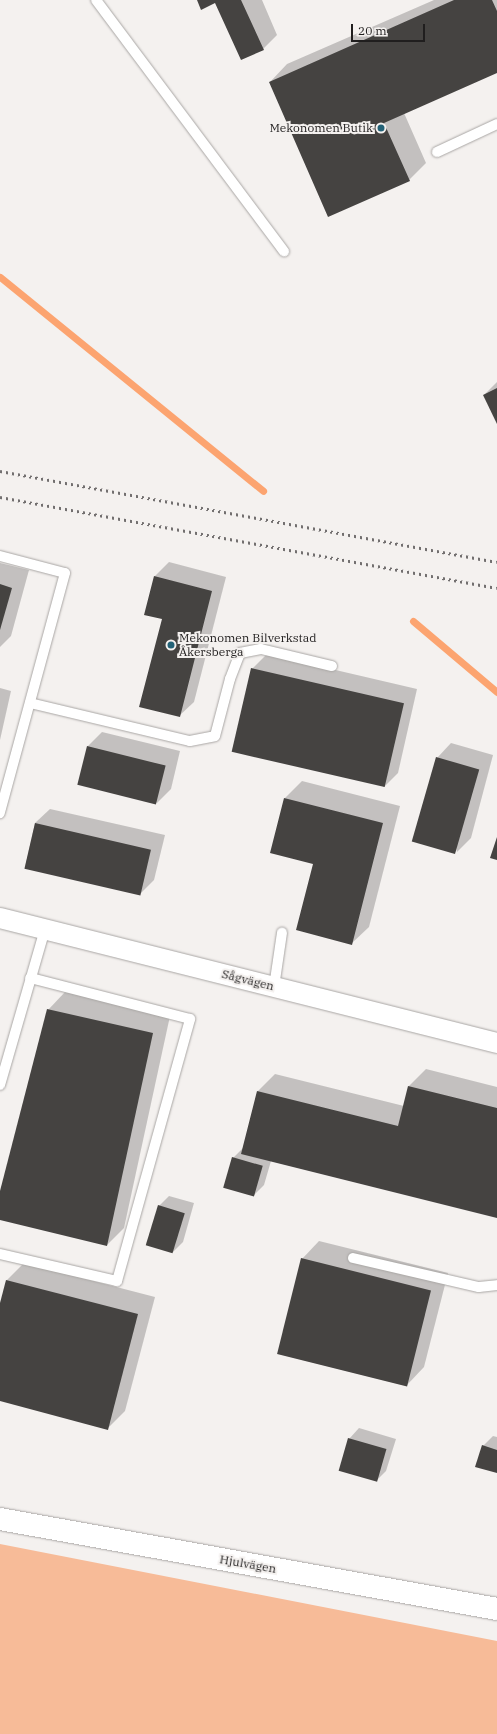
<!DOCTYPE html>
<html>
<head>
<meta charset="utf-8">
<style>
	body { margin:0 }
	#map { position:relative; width:497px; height:1734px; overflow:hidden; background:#f4f1ef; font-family:"IBM Plex Serif",serif }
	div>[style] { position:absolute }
	.green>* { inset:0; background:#f7bb98 }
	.shadow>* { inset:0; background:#0003 }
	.stream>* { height:7px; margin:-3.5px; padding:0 3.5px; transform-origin:3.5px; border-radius:3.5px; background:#fca470 }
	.building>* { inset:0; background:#454341; transform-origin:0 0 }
	.roads { filter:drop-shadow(0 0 1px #a9a6a4) drop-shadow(0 0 1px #a9a6a4) }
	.service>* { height:10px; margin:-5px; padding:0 5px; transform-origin:5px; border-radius:5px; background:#fff }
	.minor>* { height:20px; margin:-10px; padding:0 10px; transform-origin:10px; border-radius:10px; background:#fff }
	.tertiary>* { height:22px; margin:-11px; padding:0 11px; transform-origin:11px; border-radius:11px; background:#fff }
	.rail>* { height:3px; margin-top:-1.5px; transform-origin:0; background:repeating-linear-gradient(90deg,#726f6f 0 2px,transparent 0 6px) }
	.dots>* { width:11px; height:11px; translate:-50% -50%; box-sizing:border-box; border:2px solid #f4f1ef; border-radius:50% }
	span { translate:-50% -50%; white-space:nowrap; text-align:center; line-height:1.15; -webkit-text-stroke:4px #f4f1ef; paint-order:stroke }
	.poi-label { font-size:12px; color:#201e1e }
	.right { translate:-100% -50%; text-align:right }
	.left { translate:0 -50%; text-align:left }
	.street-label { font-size:12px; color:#201e1e }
	.scale { position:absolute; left:351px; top:24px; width:74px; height:18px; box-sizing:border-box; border:2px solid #201e1e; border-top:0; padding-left:5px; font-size:12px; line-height:14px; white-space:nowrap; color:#201e1e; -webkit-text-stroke:3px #f4f1ef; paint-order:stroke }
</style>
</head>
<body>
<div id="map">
	<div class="green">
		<div style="clip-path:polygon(0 1544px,497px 1641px,497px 1734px,0 1734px)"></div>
	</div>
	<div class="shadow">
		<div style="clip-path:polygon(198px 0,262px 0,277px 35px,263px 49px,216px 2px)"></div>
		<div style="clip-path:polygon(434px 0,497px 0,497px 72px,404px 113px,426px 163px,409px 180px,270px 82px,287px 64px)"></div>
		<div style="clip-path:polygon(497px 382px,497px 422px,484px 395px)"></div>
		<div style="clip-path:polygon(169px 562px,226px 577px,194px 702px,179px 716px,155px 576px)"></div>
		<div style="clip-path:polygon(0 563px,29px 570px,11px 636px,0 647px)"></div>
		<div style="clip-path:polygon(267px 654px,417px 689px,398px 773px,384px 787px,252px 669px)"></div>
		<div style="clip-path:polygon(0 688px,11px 691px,0 740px)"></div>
		<div style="clip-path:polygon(102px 732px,180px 751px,171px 789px,157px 803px,87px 747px)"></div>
		<div style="clip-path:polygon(451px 743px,493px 755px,471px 838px,457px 852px,437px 758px)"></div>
		<div style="clip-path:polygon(302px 781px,400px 806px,369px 927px,351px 944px,285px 798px)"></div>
		<div style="clip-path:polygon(50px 809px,165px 835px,154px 880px,140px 894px,25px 868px,35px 823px)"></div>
		<div style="clip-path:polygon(65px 992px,170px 1016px,124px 1228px,107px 1245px,0 1219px,0 1195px,48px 1010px)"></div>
		<div style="clip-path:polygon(426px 1069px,497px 1087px,497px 1217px,271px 1161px,264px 1185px,254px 1195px,233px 1158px,243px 1148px,258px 1091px,275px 1074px,404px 1106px,409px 1086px)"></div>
		<div style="clip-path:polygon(169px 1196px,194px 1203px,183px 1242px,173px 1252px,159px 1206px)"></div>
		<div style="clip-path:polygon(319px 1241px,448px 1273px,424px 1367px,407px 1385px,302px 1259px)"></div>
		<div style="clip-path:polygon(24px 1263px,155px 1297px,125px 1411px,107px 1429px,0 1400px,0 1307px,7px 1280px)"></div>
		<div style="clip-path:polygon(359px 1428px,396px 1439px,386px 1471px,376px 1481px,349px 1439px)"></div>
		<div style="clip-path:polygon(493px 1436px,497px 1437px,497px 1472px,483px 1446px)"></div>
	</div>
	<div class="stream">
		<div style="left:0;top:277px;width:339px;rotate:39.1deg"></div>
		<div style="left:413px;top:621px;width:110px;rotate:40.2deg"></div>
	</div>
	<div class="building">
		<div style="clip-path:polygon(197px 0,241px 0,264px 50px,241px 60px,215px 3px,201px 10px)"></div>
		<div style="clip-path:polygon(454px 0,492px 0,497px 11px,497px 73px,384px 123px,410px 181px,328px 217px,269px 82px)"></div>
		<div style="clip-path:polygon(497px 388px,497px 424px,483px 395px)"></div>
		<div style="clip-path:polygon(154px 576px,212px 591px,180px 717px,139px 707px,162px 619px,144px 615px)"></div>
		<div style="clip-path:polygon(0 584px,12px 588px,0 630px)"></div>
		<div style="left:251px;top:668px;width:157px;height:86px;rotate:13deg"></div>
		<div style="left:87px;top:746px;width:81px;height:40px;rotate:14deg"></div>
		<div style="left:436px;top:757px;width:45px;height:88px;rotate:16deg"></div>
		<div style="clip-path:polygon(284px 798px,383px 823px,352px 945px,296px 930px,313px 864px,270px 853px)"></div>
		<div style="left:35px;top:823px;width:119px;height:47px;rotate:13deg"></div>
		<div style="clip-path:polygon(497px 837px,497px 860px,490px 858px)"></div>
		<div style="clip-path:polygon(47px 1009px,153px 1033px,107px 1246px,0 1220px,0 1191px)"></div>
		<div style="clip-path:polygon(408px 1086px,497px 1108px,497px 1218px,241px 1154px,257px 1091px,398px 1126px)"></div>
		<div style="left:232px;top:1157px;width:32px;height:32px;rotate:16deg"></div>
		<div style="left:158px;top:1205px;width:28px;height:42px;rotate:17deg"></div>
		<div style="left:301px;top:1258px;width:134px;height:99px;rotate:14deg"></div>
		<div style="clip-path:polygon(6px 1280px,138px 1314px,108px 1430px,0 1401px,0 1303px)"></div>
		<div style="left:348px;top:1438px;width:40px;height:34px;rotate:16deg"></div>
		<div style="clip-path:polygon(482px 1445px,497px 1450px,497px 1473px,475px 1467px)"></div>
	</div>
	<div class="roads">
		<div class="service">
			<div style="left:96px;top:0;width:314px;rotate:53.2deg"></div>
			<div style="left:437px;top:152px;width:66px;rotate:-25deg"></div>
			<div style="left:0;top:556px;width:67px;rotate:14.7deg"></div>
			<div style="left:65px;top:573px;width:249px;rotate:105.2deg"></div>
			<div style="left:30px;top:703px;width:164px;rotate:13.4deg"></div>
			<div style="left:190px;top:741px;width:25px;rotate:-11deg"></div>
			<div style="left:215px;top:736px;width:59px;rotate:-75.3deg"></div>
			<div style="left:230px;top:679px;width:28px;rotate:-69deg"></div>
			<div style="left:240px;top:653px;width:21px;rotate:-11deg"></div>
			<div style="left:261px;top:649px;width:73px;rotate:13.5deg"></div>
			<div style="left:274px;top:987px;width:55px;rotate:-81.6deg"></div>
			<div style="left:0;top:1085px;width:162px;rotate:-73.9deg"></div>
			<div style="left:0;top:1254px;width:120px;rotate:13deg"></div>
			<div style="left:117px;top:1281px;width:272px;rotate:-74.4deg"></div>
			<div style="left:190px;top:1019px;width:165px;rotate:-165.6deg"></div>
			<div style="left:353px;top:1258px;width:129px;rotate:13deg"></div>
			<div style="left:479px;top:1287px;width:18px;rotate:-6deg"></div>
		</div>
		<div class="minor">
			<div style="left:0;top:918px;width:512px;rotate:14.12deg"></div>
		</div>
		<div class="tertiary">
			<div style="left:0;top:1519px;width:505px;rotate:10.26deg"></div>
		</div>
	</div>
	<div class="rail">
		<div style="left:0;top:471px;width:505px;rotate:10.38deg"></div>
		<div style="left:0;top:497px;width:505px;rotate:10.38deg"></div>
	</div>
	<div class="dots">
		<div style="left:381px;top:128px;background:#236277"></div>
		<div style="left:171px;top:645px;background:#236277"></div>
	</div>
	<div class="poi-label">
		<span class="right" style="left:373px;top:128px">Mekonomen Butik</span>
		<span class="left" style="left:179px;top:645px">Mekonomen Bilverkstad<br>Åkersberga</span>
	</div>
	<div class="street-label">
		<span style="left:248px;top:980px;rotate:14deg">Sågvägen</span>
		<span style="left:248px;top:1564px;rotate:10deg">Hjulvägen</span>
	</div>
	<div class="scale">20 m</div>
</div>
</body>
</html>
